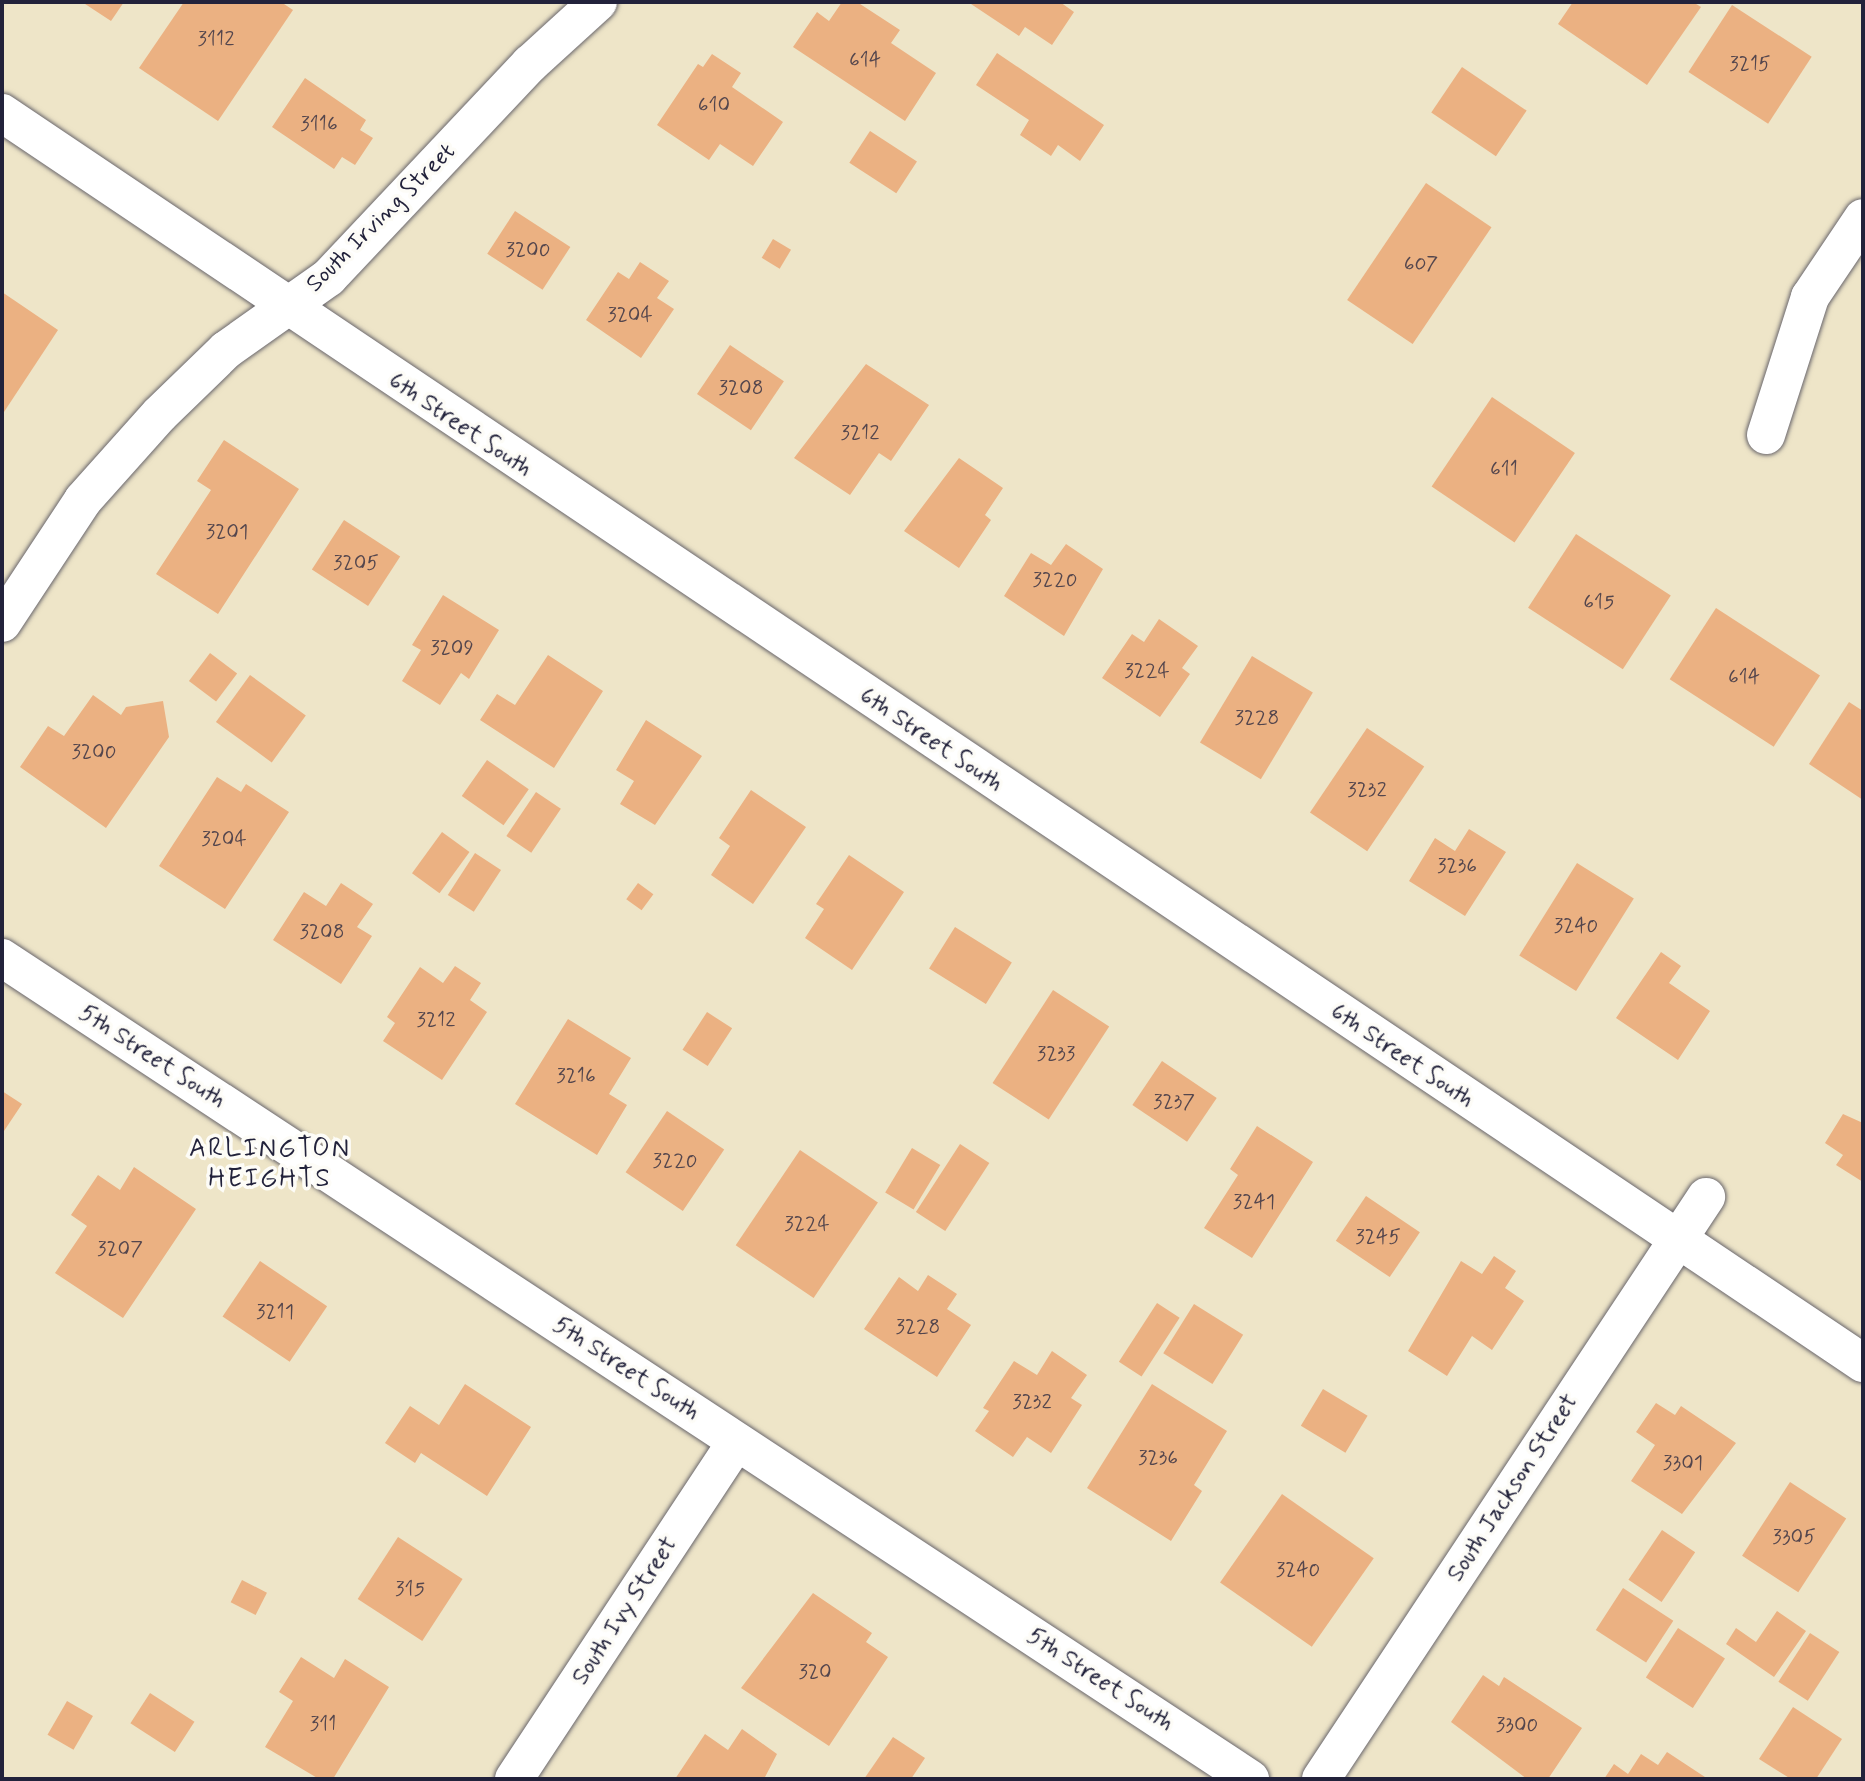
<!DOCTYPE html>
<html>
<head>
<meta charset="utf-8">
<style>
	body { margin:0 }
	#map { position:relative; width:1865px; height:1781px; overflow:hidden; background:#eee5c8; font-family:Mynerve,sans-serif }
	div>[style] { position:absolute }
	.building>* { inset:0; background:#ebb182; transform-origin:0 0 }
	.roads { filter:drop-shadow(0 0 2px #69666c) drop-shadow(0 0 2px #69666c) }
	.minor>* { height:38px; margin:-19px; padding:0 19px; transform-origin:19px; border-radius:19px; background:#fff }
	span { translate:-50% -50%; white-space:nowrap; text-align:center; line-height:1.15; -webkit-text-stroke:7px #fdfcf7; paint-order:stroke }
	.number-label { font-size:21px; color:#54464d }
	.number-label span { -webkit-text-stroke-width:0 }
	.street-label { font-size:24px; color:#22223b }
	.neighbourhood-label { font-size:26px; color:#22223b; letter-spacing:2px }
	.frame { position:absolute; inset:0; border:4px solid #22223b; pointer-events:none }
</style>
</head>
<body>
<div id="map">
	<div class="building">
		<div style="clip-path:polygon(82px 2px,124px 2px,111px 21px)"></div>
		<div style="clip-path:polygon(184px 2px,281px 2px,293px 10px,218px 121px,139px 68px)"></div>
		<div style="clip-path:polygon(842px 2px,857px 2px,900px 30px,891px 43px,936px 73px,905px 121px,793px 47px,817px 12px,829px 21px)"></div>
		<div style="clip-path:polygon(968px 2px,1060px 2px,1074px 12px,1052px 45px,1025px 27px,1019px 36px)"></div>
		<div style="clip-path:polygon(1573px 2px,1693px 2px,1701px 7px,1647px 85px,1558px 24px)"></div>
		<div style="left:1732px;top:5px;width:95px;height:80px;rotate:33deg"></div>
		<div style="clip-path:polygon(997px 53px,1104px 125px,1080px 161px,1058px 145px,1051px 156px,1020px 135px,1029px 120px,976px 85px)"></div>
		<div style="clip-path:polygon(712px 54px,741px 73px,732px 87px,783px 122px,753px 166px,720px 144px,709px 160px,657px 125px,698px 64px,703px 67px)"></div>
		<div style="left:1462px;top:67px;width:78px;height:55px;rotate:34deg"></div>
		<div style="clip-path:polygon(305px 78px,366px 120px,360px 130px,373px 138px,355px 165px,342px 157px,334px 169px,272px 127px)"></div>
		<div style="left:870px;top:131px;width:56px;height:38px;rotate:33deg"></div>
		<div style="left:1426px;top:183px;width:79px;height:141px;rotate:34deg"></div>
		<div style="left:515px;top:211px;width:66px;height:51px;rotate:33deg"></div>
		<div style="left:773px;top:239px;width:21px;height:22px;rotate:31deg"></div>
		<div style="clip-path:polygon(640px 262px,669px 281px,657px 298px,674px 309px,641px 358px,586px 320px,618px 272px,629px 279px)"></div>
		<div style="clip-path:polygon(2px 292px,58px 330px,2px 415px)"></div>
		<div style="left:730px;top:345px;width:65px;height:59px;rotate:34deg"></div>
		<div style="clip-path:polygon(866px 364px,929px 405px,891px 461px,879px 453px,850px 495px,794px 458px)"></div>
		<div style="left:1492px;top:397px;width:100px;height:108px;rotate:34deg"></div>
		<div style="clip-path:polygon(224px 440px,299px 489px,218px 614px,156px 574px,211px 490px,197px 481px)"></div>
		<div style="clip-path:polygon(959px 458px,1003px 488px,985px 515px,991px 520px,959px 568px,904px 531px)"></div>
		<div style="left:344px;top:520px;width:67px;height:59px;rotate:33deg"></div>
		<div style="left:1576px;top:534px;width:113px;height:88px;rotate:33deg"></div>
		<div style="clip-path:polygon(1066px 544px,1103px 569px,1064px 636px,1004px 596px,1031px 553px,1051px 565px)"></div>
		<div style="clip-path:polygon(443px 595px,499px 630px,469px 679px,461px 673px,440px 705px,402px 681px,421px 650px,412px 645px)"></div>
		<div style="left:1716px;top:608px;width:124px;height:85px;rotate:33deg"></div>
		<div style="clip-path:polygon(1159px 619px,1198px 646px,1182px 668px,1190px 674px,1160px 717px,1102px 678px,1132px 634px,1144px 642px)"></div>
		<div style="left:210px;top:653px;width:34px;height:35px;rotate:37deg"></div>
		<div style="clip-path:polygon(548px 655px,603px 691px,554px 768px,480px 720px,497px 694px,515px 705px)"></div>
		<div style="left:1252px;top:656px;width:71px;height:101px;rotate:31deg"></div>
		<div style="left:250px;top:675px;width:69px;height:58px;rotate:36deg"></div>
		<div style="clip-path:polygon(93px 695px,121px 715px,126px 707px,163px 701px,169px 737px,106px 828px,20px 767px,48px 726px,64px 736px)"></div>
		<div style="clip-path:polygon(1849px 702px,1863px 711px,1863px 800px,1809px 764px)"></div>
		<div style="clip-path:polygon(646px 720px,702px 756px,655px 825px,620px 804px,634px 781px,616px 770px)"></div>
		<div style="left:1367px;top:728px;width:69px;height:102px;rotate:34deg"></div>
		<div style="left:487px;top:760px;width:51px;height:44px;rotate:35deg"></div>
		<div style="clip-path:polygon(217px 777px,241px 792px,246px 784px,289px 812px,225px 909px,159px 866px)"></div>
		<div style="clip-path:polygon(751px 790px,806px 827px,753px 904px,711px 875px,730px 846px,719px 838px)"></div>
		<div style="left:536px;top:792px;width:30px;height:53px;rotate:34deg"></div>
		<div style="clip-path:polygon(1469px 829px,1506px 852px,1465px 916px,1409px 881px,1435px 838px,1455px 851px)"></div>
		<div style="left:442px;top:832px;width:34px;height:51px;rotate:36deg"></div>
		<div style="left:475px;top:853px;width:31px;height:50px;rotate:33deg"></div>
		<div style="clip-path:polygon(849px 855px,904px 892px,852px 970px,805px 938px,824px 909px,816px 904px)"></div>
		<div style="left:1577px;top:863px;width:67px;height:109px;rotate:32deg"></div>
		<div style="clip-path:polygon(341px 883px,373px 904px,357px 927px,372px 936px,341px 984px,273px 940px,304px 892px,326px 906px)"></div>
		<div style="left:638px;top:883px;width:19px;height:20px;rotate:36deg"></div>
		<div style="left:955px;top:927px;width:67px;height:49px;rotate:32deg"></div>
		<div style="clip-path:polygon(1661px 952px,1681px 966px,1669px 983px,1710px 1011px,1678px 1060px,1616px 1018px)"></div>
		<div style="clip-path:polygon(455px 966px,481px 983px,470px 1000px,487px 1012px,442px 1080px,383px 1041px,395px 1023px,387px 1017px,420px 967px,443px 983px)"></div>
		<div style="left:1053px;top:990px;width:67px;height:111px;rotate:33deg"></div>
		<div style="left:707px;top:1012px;width:30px;height:45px;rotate:33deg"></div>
		<div style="clip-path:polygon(568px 1019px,631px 1058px,609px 1094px,627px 1105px,597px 1155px,515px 1104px)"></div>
		<div style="left:1162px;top:1061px;width:66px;height:53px;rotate:34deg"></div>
		<div style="clip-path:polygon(2px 1091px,22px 1104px,2px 1134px)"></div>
		<div style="left:667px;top:1111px;width:69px;height:74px;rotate:34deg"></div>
		<div style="clip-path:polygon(1843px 1114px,1863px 1123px,1863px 1182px,1836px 1165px,1843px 1155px,1825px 1143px)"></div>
		<div style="clip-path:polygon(1257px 1126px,1313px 1162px,1252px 1258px,1204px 1228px,1238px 1175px,1230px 1169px)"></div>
		<div style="left:960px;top:1144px;width:35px;height:81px;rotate:33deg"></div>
		<div style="left:912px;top:1148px;width:33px;height:52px;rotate:31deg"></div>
		<div style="left:800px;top:1150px;width:94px;height:115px;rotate:34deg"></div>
		<div style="clip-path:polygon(134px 1167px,196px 1209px,123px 1318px,55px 1273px,87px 1226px,71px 1215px,98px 1175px,120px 1190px)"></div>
		<div style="left:1366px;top:1196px;width:65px;height:54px;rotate:34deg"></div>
		<div style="clip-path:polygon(1494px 1256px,1516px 1271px,1505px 1288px,1524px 1301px,1492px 1350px,1472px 1336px,1447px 1376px,1408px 1351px,1461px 1261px,1482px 1274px)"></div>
		<div style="left:260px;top:1261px;width:81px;height:67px;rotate:34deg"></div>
		<div style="clip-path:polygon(928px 1275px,957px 1294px,947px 1309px,971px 1325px,937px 1377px,864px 1329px,899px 1277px,918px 1291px)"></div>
		<div style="left:1157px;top:1303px;width:27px;height:70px;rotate:33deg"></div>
		<div style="left:1194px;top:1304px;width:58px;height:58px;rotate:32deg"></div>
		<div style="clip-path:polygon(1052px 1351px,1087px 1375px,1071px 1398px,1082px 1405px,1051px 1453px,1027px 1437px,1013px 1457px,975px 1431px,989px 1411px,983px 1408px,1014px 1361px,1037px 1375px)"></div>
		<div style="clip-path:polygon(465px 1384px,531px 1427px,487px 1496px,421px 1453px,415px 1463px,385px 1443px,410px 1406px,439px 1425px)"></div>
		<div style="clip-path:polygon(1152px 1384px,1227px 1431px,1194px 1485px,1202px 1491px,1171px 1541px,1087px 1488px)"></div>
		<div style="left:1323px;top:1389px;width:52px;height:43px;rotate:31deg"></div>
		<div style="clip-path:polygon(1656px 1403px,1675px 1415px,1681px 1406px,1736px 1443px,1682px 1514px,1631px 1481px,1655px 1445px,1636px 1432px)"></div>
		<div style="left:1790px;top:1482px;width:67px;height:88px;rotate:33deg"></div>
		<div style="left:1282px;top:1494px;width:112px;height:108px;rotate:35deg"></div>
		<div style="left:1662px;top:1530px;width:40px;height:60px;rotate:34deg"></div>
		<div style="left:398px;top:1537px;width:77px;height:74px;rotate:33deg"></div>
		<div style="left:242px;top:1580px;width:28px;height:25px;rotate:27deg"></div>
		<div style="left:1623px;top:1588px;width:60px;height:50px;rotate:33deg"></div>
		<div style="clip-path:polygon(813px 1593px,872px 1633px,866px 1642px,888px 1657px,829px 1746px,741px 1688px)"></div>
		<div style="clip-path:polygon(1777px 1611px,1806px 1631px,1774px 1677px,1726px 1644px,1736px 1628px,1756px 1642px)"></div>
		<div style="left:1678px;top:1628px;width:56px;height:59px;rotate:33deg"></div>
		<div style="left:1810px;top:1633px;width:35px;height:58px;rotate:33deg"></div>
		<div style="clip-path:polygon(301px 1657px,334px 1678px,345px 1659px,389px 1687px,333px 1779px,319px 1779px,265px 1747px,293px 1701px,279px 1692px)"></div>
		<div style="clip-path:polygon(1483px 1675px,1499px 1686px,1504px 1677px,1582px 1728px,1548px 1779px,1527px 1779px,1451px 1722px)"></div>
		<div style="left:150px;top:1693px;width:53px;height:36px;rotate:33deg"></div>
		<div style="left:67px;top:1701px;width:30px;height:39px;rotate:30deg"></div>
		<div style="clip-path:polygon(1793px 1707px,1842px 1739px,1816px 1779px,1791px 1779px,1759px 1759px)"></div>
		<div style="clip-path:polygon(742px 1729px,777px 1754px,764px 1779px,675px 1779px,705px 1734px,728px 1750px)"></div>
		<div style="clip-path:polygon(893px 1737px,925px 1758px,911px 1779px,864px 1779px)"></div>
		<div style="clip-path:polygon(1667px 1752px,1708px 1779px,1604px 1779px,1614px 1764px,1628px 1774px,1641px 1754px,1658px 1765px)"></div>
	</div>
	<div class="roads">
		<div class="minor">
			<div style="left:2px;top:113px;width:2242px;rotate:33.89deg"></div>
			<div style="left:1766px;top:435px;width:145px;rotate:-72.3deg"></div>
			<div style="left:1810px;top:297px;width:95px;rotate:-56.1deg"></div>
			<div style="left:2px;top:623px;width:147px;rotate:-56.6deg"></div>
			<div style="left:83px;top:500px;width:115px;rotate:-48.2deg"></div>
			<div style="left:160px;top:414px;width:92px;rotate:-44.1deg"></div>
			<div style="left:226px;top:350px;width:126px;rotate:-35.3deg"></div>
			<div style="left:329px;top:277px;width:293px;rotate:-46.7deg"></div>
			<div style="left:530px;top:64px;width:92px;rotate:-42.4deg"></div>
			<div style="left:2px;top:958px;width:1494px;rotate:33.34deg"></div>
			<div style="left:514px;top:1779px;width:404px;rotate:-56.6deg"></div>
			<div style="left:1321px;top:1779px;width:698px;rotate:-56.51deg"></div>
		</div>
	</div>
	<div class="number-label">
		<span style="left:216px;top:39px">3112</span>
		<span style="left:865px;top:60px">614</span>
		<span style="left:1750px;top:64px">3215</span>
		<span style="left:714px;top:105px">610</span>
		<span style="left:319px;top:124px">3116</span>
		<span style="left:528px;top:250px">3200</span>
		<span style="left:1421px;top:264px">607</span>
		<span style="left:630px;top:315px">3204</span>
		<span style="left:741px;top:388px">3208</span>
		<span style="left:860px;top:433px">3212</span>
		<span style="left:1504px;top:469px">611</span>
		<span style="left:227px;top:532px">3201</span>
		<span style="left:356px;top:563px">3205</span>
		<span style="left:1055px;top:580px">3220</span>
		<span style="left:1599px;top:602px">615</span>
		<span style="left:452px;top:648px">3209</span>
		<span style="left:1147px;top:671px">3224</span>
		<span style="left:1744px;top:677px">614</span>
		<span style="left:1257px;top:718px">3228</span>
		<span style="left:94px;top:752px">3200</span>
		<span style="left:1367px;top:790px">3232</span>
		<span style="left:224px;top:839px">3204</span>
		<span style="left:1457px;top:866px">3236</span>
		<span style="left:1576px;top:926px">3240</span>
		<span style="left:322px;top:932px">3208</span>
		<span style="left:436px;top:1020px">3212</span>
		<span style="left:1056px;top:1054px">3233</span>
		<span style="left:576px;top:1076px">3216</span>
		<span style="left:1174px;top:1102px">3237</span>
		<span style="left:675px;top:1161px">3220</span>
		<span style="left:1254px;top:1202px">3241</span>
		<span style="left:807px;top:1224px">3224</span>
		<span style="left:1378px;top:1237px">3245</span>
		<span style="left:120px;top:1249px">3207</span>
		<span style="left:275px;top:1312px">3211</span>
		<span style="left:918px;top:1327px">3228</span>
		<span style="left:1032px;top:1402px">3232</span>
		<span style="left:1158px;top:1458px">3236</span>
		<span style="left:1683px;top:1463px">3301</span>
		<span style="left:1794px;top:1537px">3305</span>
		<span style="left:1298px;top:1570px">3240</span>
		<span style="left:410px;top:1589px">315</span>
		<span style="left:815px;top:1672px">320</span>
		<span style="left:323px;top:1724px">311</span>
		<span style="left:1517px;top:1725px">3300</span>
	</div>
	<div class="street-label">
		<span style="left:381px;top:218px;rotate:-45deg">South Irving Street</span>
		<span style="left:460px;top:425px;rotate:34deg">6th Street South</span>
		<span style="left:931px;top:740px;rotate:34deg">6th Street South</span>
		<span style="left:1402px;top:1056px;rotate:34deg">6th Street South</span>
		<span style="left:152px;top:1057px;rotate:33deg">5th Street South</span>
		<span style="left:626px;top:1369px;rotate:33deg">5th Street South</span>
		<span style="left:1513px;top:1488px;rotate:-57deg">South Jackson Street</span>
		<span style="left:625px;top:1611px;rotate:-57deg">South Ivy Street</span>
		<span style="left:1100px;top:1680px;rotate:33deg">5th Street South</span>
	</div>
	<div class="neighbourhood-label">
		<span style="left:270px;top:1165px">ARLINGTON<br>HEIGHTS</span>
	</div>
	<div class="frame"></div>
</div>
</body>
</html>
